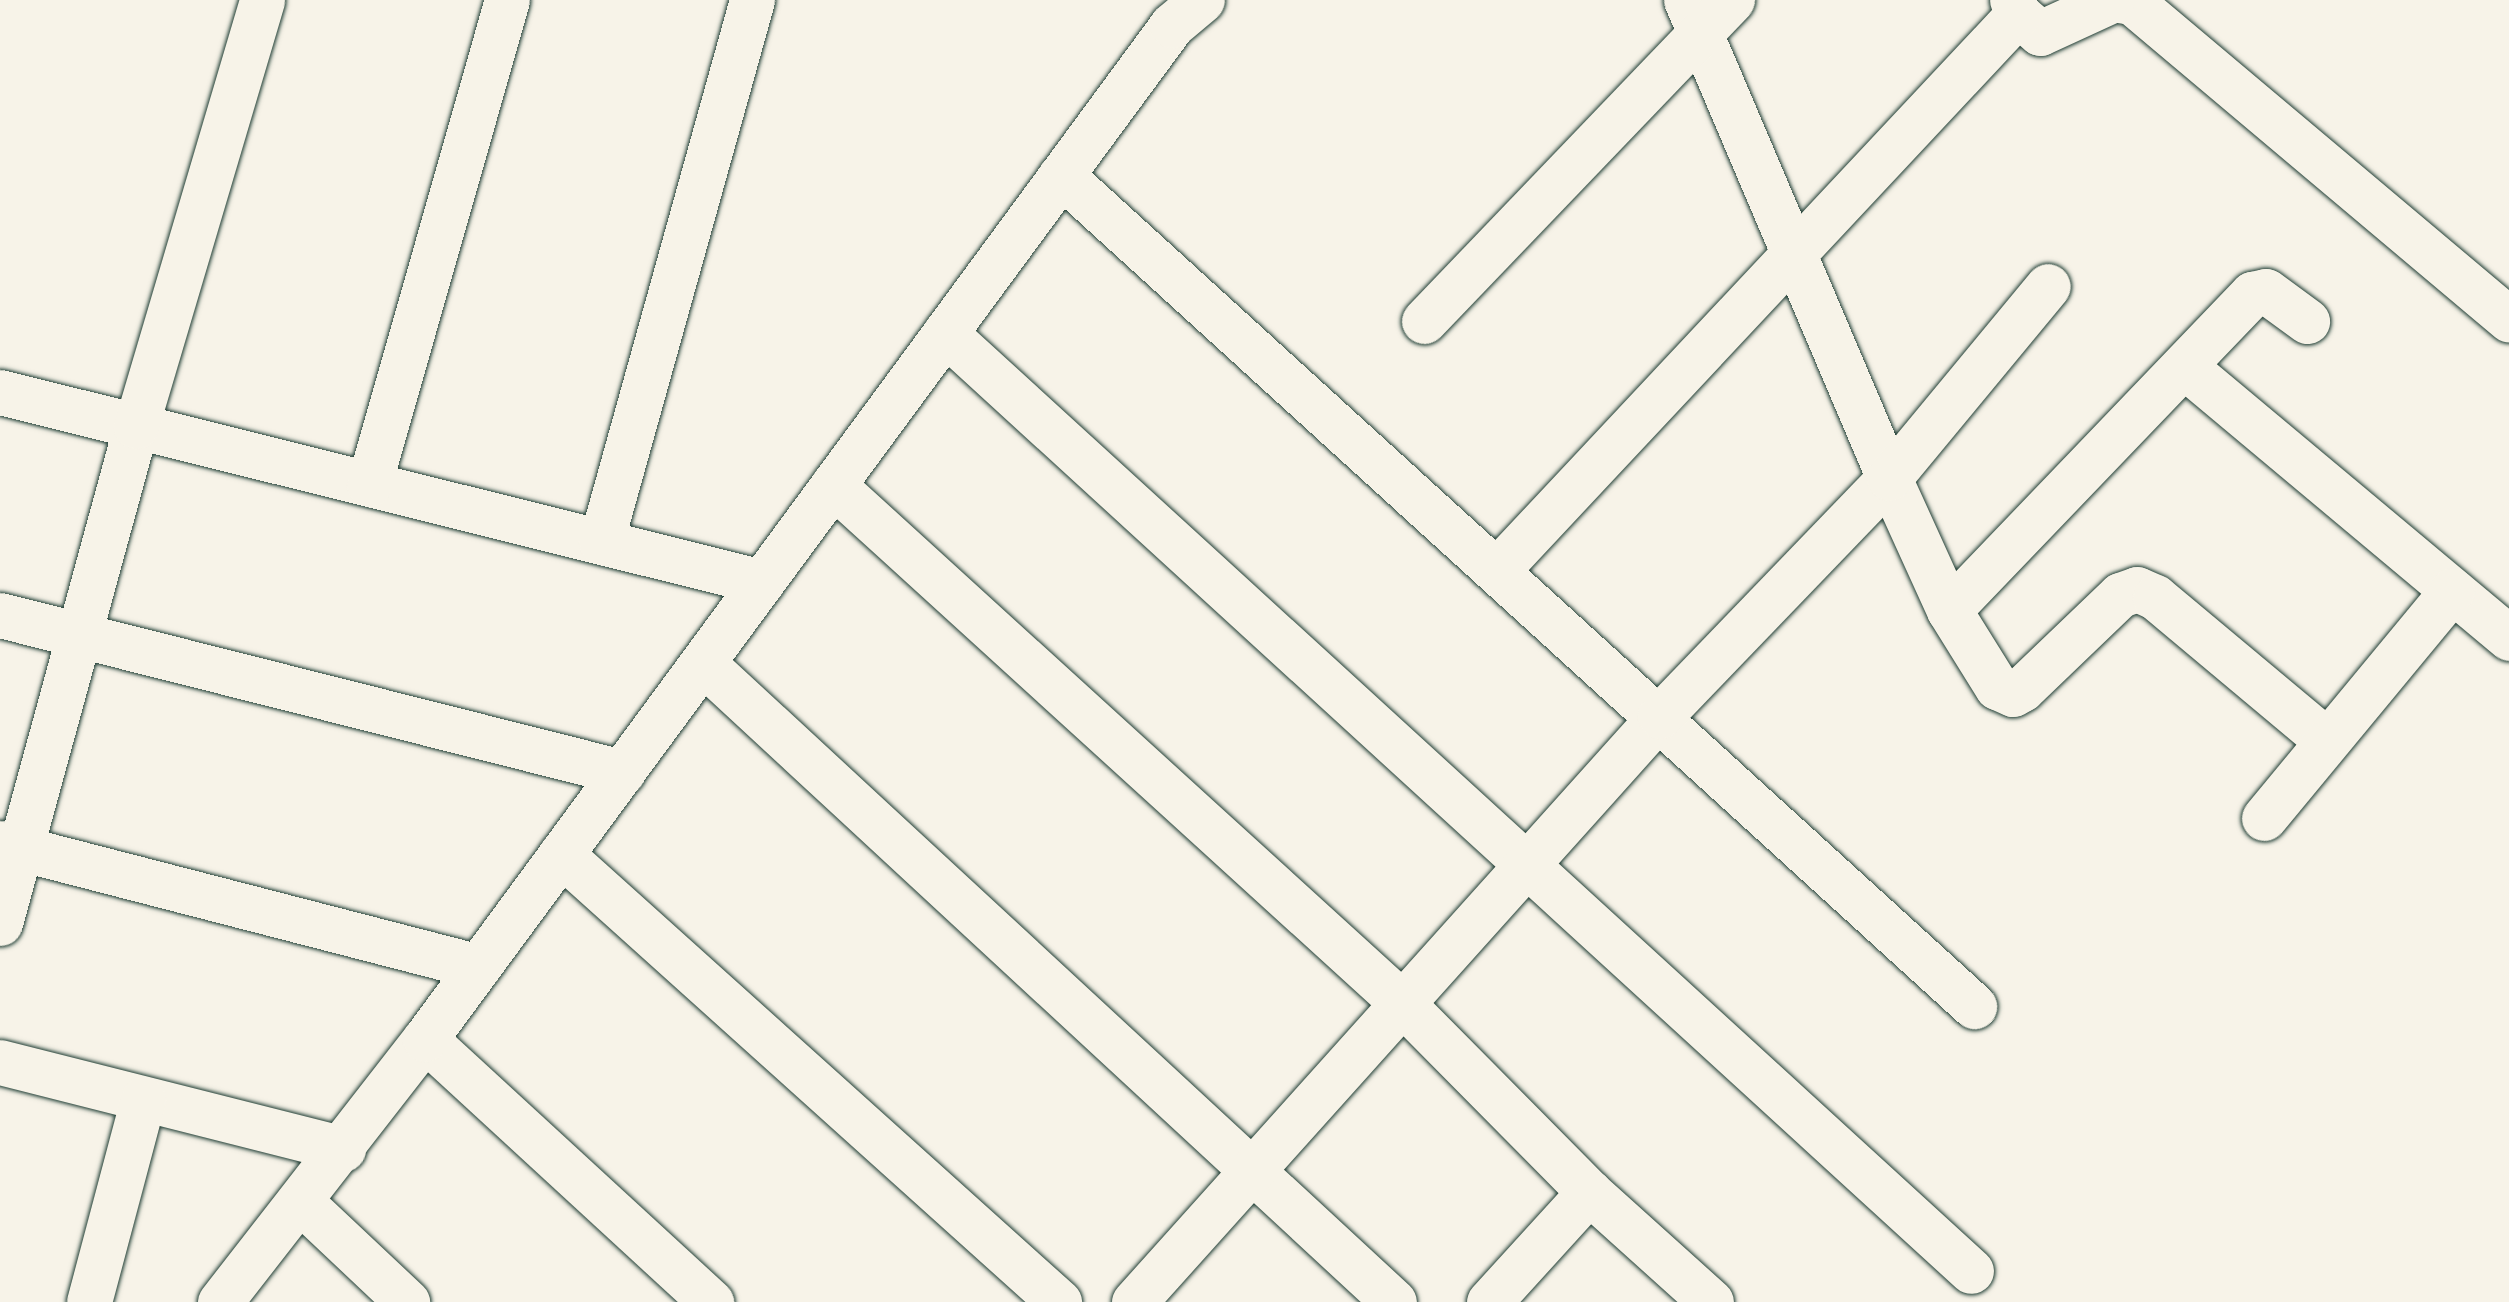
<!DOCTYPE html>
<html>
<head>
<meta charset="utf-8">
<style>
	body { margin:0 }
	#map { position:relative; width:2509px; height:1302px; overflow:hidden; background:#f7f3e8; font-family:"Gochi Hand",sans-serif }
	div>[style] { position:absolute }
	.roads { filter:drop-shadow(0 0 2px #1f3d34) drop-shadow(0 0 2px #1f3d34) }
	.minor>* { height:45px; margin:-22.5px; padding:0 22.5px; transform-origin:22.5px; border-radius:22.5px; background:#f7f3e8 }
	span { translate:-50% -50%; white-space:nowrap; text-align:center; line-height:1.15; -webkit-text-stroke:10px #f7f3e8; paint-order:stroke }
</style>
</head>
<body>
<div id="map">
	<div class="roads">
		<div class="minor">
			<div style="left:1686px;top:0;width:519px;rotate:66.99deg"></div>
			<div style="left:1889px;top:478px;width:145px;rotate:65.6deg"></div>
			<div style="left:1949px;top:610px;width:91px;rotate:58.1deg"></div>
			<div style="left:1997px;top:687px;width:17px;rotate:24deg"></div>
			<div style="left:2013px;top:694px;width:10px;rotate:-29deg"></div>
			<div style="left:2022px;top:689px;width:136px;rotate:-43.8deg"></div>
			<div style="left:2120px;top:595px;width:18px;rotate:-19deg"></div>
			<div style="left:2137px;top:589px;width:20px;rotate:24deg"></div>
			<div style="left:2155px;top:597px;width:224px;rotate:39.9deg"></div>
			<div style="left:2119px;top:0;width:13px;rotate:9deg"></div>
			<div style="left:2132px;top:2px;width:493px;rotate:40.1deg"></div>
			<div style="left:2018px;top:14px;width:29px;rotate:41deg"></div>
			<div style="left:2040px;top:33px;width:79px;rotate:-24.6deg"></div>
			<div style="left:1061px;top:175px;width:1235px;rotate:42.31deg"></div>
			<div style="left:1424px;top:321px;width:445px;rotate:-46.2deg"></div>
			<div style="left:945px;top:333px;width:1390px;rotate:42.43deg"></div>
			<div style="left:2184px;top:366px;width:424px;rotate:39.9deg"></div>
			<div style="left:0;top:392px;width:785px;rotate:14deg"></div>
			<div style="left:369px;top:484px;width:503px;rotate:-74.09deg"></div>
			<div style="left:833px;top:485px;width:769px;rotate:42.31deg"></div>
			<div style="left:1402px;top:1003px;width:266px;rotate:45.3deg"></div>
			<div style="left:1589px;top:1192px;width:164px;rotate:42deg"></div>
			<div style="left:601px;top:542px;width:563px;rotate:-74.43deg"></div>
			<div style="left:1498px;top:569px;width:761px;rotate:-46.86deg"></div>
			<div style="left:2018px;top:14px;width:15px;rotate:-113deg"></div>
			<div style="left:1949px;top:610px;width:438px;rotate:-46.2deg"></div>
			<div style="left:2252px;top:294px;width:14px;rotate:-12deg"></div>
			<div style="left:2266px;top:291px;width:51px;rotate:36.2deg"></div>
			<div style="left:0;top:615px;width:642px;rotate:14.17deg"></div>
			<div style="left:703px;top:663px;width:941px;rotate:42.76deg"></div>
			<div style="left:2264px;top:818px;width:295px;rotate:-50.4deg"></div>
			<div style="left:0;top:843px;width:494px;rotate:14.5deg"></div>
			<div style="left:561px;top:854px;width:670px;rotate:41.97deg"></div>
			<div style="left:0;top:923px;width:515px;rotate:-74.7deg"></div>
			<div style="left:136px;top:426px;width:444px;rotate:-73.5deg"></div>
			<div style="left:425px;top:1039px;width:389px;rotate:42.6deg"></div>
			<div style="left:0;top:1062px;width:354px;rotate:14.2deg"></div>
			<div style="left:301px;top:1202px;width:146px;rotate:43.3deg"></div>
			<div style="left:89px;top:1302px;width:210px;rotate:-75.1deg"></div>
			<div style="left:220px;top:1302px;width:333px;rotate:-52.1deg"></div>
			<div style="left:425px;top:1039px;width:1259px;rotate:-53.62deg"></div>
			<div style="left:1172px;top:25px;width:39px;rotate:-40deg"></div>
			<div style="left:1134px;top:1302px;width:787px;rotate:-48.09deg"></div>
			<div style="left:1660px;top:716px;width:330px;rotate:-46.1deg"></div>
			<div style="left:1889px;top:478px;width:249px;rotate:-50.4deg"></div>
			<div style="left:1489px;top:1302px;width:149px;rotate:-47.7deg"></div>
		</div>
	</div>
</div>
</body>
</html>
